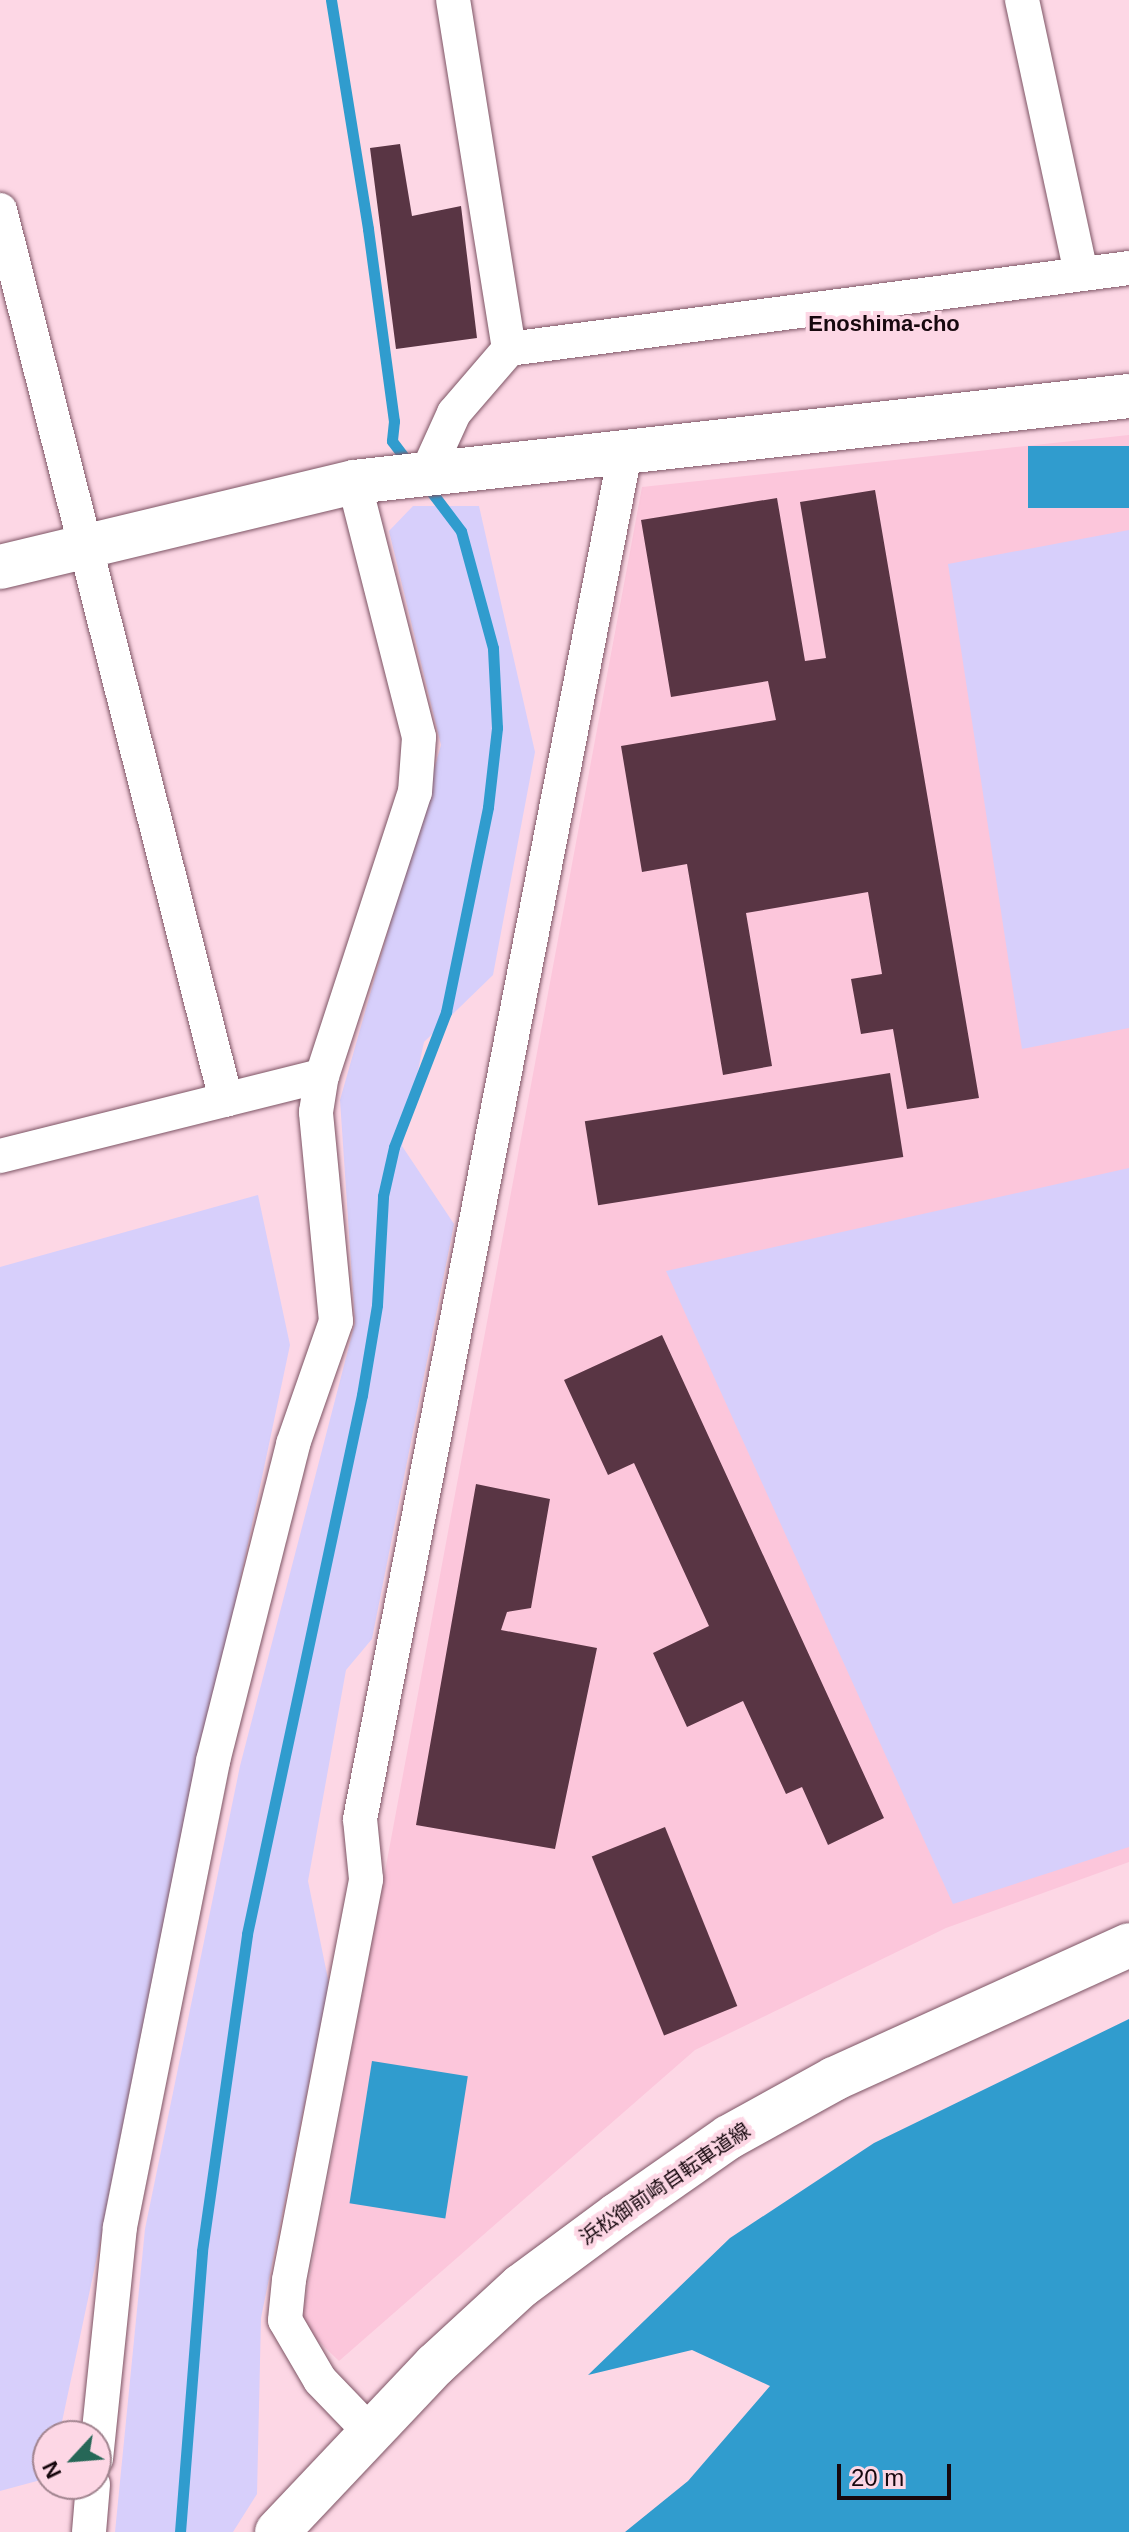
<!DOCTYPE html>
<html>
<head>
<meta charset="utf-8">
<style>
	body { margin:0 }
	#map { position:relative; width:1129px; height:2532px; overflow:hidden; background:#fdd7e5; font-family:Helvetica,"Noto Sans JP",sans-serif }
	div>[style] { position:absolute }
	.built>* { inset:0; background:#fcc6db }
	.green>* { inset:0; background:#d7cffb }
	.water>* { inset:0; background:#309cce; transform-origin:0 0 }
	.stream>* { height:11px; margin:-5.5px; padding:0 5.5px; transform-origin:5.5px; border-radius:5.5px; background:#309cce }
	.building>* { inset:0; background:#593544; transform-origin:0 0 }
	.roads { filter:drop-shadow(0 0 2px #7d5565) drop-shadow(0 0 2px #7d5565) }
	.street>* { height:34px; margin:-17px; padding:0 17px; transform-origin:17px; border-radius:17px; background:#fff }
	.secondary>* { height:44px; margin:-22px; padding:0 22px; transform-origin:22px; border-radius:22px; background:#fff }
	span { translate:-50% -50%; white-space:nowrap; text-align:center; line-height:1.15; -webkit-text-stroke:8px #fdd7e5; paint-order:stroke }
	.street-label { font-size:20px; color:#17080e }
	.neighbourhood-label { font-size:22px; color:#17080e; font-weight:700 }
	.north { position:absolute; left:32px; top:2420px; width:80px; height:80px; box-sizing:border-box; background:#fdd7e5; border:2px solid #a1848f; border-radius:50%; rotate:244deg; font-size:22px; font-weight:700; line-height:32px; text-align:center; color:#17080e }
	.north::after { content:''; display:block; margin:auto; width:28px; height:36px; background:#266757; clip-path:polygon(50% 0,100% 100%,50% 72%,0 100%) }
	.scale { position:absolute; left:837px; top:2464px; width:114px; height:36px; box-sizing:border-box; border:4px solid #17080e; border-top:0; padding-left:10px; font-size:24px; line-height:28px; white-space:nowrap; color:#17080e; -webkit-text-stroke:6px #fdd7e5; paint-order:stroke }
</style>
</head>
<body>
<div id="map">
	<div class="built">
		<div style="clip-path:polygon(1129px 435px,1129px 1862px,946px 1928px,695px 2050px,339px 2361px,301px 2324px,642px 487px)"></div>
	</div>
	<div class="green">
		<div style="clip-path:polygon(413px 506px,479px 506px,535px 752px,493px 975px,424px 1042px,402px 1146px,454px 1224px,372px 1639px,346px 1670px,308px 1881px,329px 1984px,261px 2318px,257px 2494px,233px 2532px,115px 2532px,145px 2229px,240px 1766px,355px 1323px,340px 1100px,441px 745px,389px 531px)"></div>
		<div style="clip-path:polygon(1129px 530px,1129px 1028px,1022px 1049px,948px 564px)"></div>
		<div style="clip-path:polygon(1129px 1168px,1129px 1847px,953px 1904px,666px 1271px)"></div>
		<div style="clip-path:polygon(258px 1195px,290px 1345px,59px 2436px,48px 2436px,48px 2478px,0 2491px,0 1267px)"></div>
	</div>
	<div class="water">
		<div style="left:1129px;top:446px;width:62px;height:101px;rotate:90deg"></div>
		<div style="clip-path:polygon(1129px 2019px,1129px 2532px,625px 2532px,688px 2481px,770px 2386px,692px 2350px,588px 2375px,730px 2238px,874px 2143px)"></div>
		<div style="left:372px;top:2061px;width:97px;height:144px;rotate:9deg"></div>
	</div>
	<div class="stream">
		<div style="left:331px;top:0;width:232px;rotate:80.8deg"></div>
		<div style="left:368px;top:229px;width:194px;rotate:82.3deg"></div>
		<div style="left:394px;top:421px;width:20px;rotate:96deg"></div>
		<div style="left:392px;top:441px;width:31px;rotate:53deg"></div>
		<div style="left:180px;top:2532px;width:282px;rotate:-85.5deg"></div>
		<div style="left:202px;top:2251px;width:320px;rotate:-81.9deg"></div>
		<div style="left:247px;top:1934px;width:551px;rotate:-77.96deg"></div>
		<div style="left:362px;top:1395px;width:91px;rotate:-80.5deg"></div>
		<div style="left:377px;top:1305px;width:109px;rotate:-86.8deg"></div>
		<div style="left:383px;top:1196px;width:50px;rotate:-77.3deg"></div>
		<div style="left:394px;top:1147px;width:145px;rotate:-68.9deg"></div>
		<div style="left:446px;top:1012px;width:209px;rotate:-78.4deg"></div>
		<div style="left:488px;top:807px;width:80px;rotate:-83.5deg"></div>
		<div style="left:497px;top:728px;width:80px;rotate:-92.9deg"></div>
		<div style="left:493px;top:648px;width:121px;rotate:-105.3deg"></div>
		<div style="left:461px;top:531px;width:56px;rotate:-127.1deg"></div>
	</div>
	<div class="building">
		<div style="clip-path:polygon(400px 144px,412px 216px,461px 206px,477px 338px,396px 349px,370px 148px)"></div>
		<div style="clip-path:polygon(875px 490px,979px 1098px,907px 1109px,893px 1029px,861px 1034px,851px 979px,882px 974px,868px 892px,746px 913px,772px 1066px,723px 1075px,687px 864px,642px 872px,621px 746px,776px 720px,768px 681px,671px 697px,641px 520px,777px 498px,805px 661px,826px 658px,800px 502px)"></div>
		<div style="left:890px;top:1073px;width:85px;height:309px;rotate:81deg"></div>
		<div style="clip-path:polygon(662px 1335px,884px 1818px,828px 1845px,802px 1787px,786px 1794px,743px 1701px,687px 1727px,653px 1653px,709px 1626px,634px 1463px,608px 1475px,564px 1380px)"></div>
		<div style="clip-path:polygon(476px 1484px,550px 1499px,531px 1608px,507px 1612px,501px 1630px,597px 1648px,555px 1849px,416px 1825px)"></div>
		<div style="left:665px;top:1827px;width:193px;height:79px;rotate:68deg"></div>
	</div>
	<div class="roads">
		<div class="street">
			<div style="left:1022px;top:0;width:279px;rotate:77.8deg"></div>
			<div style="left:0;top:210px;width:918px;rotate:75.75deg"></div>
			<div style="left:509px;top:349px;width:625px;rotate:-7.44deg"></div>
			<div style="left:425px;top:477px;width:70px;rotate:-65.6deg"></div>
			<div style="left:454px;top:413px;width:84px;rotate:-49.3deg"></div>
			<div style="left:509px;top:349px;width:353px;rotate:-99.1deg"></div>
			<div style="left:0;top:1156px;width:332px;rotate:-14deg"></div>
			<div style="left:322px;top:1076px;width:299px;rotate:-71.9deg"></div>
			<div style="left:415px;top:792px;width:55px;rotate:-85.8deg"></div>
			<div style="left:419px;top:737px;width:263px;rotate:-104.3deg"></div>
			<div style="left:370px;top:2432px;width:72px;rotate:-133.9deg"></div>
			<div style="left:320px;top:2380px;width:69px;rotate:-120.3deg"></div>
			<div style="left:285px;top:2320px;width:40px;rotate:-84.3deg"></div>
			<div style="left:289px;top:2280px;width:408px;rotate:-79.1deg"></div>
			<div style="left:366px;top:1879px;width:60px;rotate:-95.7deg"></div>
			<div style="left:360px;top:1819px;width:1391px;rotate:-79.02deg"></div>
			<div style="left:96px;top:2459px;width:233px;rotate:-84.1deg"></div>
			<div style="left:120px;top:2227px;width:475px;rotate:-78.7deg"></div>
			<div style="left:213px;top:1761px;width:327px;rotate:-75.8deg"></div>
			<div style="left:293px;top:1444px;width:130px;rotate:-70.7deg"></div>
			<div style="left:336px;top:1321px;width:210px;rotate:-95.5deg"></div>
			<div style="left:316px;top:1112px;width:36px;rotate:-81deg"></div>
			<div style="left:89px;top:2532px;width:48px;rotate:-85.2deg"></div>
		</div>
		<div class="secondary">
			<div style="left:0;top:567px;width:364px;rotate:-13.5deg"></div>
			<div style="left:354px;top:482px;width:780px;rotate:-6.33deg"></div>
			<div style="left:277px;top:2532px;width:230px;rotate:-46.6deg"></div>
			<div style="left:435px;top:2365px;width:117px;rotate:-42.6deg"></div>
			<div style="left:521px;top:2286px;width:119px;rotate:-36.5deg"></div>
			<div style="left:617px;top:2215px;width:136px;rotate:-34.9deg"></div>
			<div style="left:729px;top:2137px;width:120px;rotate:-28.9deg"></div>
			<div style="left:834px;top:2079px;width:324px;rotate:-24.4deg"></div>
		</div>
	</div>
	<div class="street-label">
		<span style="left:665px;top:2184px;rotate:-34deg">浜松御前崎自転車道線</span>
	</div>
	<div class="neighbourhood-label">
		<span style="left:884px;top:324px">Enoshima-cho</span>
	</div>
	<div class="north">N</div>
	<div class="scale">20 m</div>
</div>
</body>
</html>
